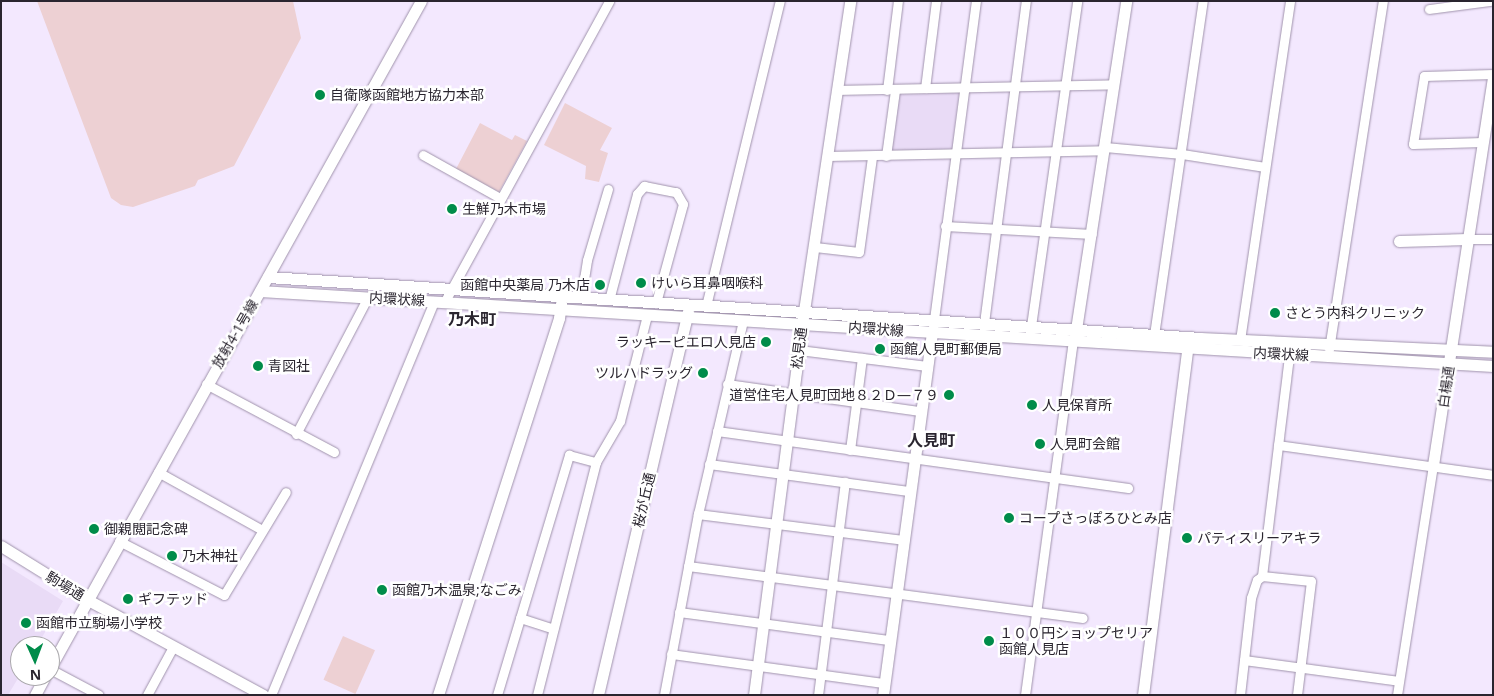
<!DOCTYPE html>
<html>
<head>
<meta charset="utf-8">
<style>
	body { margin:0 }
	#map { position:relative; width:1494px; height:696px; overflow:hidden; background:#f3e8fe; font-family:"Open Sans","Noto Sans JP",sans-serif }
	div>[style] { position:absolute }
	.built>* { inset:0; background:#e9dbf6 }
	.green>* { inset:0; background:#edd0d3; transform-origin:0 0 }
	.roads { filter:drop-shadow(0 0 1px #a093ac) drop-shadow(0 0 1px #a093ac) }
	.minor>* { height:9px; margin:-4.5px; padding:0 4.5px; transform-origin:4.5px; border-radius:4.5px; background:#fff }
	.tertiary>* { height:11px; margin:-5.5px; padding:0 5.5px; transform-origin:5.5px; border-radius:5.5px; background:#fff }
	.dots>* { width:14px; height:14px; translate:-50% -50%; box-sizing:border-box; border:2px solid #fff; border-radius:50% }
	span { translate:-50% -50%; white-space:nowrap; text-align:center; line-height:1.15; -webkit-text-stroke:5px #fff; paint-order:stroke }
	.poi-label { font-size:14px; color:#2a252f }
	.left { translate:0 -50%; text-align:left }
	.right { translate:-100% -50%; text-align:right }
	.street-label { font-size:14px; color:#2a252f }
	.quarter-label { font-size:16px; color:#2a252f; font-weight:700 }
	.frame { position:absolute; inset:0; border:2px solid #2a252f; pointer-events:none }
	.north { position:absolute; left:10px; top:636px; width:50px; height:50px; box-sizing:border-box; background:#fff; border:1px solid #aaa8ac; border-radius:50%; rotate:178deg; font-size:14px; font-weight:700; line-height:20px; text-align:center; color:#2a252f }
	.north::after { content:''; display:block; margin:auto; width:18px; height:22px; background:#008c4a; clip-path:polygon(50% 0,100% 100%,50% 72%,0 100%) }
</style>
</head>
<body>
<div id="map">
	<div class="built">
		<div style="clip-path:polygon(959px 93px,952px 150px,891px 151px,899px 95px)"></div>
		<div style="clip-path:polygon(1px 562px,63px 601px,37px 646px,20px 646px,20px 675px,8px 695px,1px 695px)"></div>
	</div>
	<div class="green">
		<div style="clip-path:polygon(37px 1px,293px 1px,301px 38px,234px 166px,198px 180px,195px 186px,133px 207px,121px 205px,111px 198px)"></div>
		<div style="clip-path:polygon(565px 103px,612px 128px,600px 150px,608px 153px,599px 182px,585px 179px,586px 166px,544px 145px)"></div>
		<div style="clip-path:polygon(480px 123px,512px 140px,515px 135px,527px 141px,499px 192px,456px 169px)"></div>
		<div style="left:343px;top:636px;width:35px;height:48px;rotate:24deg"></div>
	</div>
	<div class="roads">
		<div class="minor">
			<div style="left:1429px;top:9px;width:62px;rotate:-7.5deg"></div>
			<div style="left:925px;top:88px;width:88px;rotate:-82.8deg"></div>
			<div style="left:839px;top:90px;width:275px;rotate:-1.2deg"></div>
			<div style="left:887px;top:90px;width:90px;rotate:-83deg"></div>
			<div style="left:1483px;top:142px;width:70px;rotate:178.4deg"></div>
			<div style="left:1413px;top:144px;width:69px;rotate:-80.8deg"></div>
			<div style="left:1424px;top:76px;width:69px;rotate:-1.7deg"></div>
			<div style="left:1105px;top:147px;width:77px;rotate:5.2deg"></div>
			<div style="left:1182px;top:154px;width:84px;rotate:8.9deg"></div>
			<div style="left:423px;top:155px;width:88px;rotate:29.2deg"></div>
			<div style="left:827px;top:156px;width:277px;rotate:-1.2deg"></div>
			<div style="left:886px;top:156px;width:67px;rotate:-82.2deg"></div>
			<div style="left:945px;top:226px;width:147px;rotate:3.1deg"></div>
			<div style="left:1468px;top:239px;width:25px"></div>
			<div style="left:815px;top:247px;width:44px;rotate:6.5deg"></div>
			<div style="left:859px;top:252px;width:96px;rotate:-82.2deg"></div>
			<div style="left:581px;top:298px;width:38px;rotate:-81deg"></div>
			<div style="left:587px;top:260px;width:74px;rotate:-73.5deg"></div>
			<div style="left:609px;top:300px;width:110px;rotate:-75.2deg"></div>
			<div style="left:637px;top:194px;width:11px;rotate:-49deg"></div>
			<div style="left:644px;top:186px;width:33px;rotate:11deg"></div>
			<div style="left:676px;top:192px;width:14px;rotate:60deg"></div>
			<div style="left:683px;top:204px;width:103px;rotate:105.3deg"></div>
			<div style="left:445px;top:301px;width:342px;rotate:-61.3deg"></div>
			<div style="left:706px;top:306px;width:314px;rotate:-76.4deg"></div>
			<div style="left:984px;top:323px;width:325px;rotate:-82.6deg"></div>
			<div style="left:1031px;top:326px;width:328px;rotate:-81.9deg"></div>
			<div style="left:933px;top:327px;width:329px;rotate:-82.5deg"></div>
			<div style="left:1154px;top:335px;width:338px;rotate:-81.7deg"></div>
			<div style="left:1240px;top:340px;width:343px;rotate:-81.6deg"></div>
			<div style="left:1329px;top:349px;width:352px;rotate:-81.2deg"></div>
			<div style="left:799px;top:350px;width:129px;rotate:7.1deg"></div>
			<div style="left:206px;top:384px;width:145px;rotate:28deg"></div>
			<div style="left:727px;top:384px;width:195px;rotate:8deg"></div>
			<div style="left:717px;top:431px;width:415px;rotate:7.9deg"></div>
			<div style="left:296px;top:434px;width:155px;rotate:-62.3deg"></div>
			<div style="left:1278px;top:445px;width:217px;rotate:7.9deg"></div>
			<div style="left:850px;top:450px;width:93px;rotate:-82.6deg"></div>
			<div style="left:709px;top:464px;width:203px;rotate:7.7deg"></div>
			<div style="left:158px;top:472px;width:119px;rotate:29.1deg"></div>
			<div style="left:698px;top:514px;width:208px;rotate:7.2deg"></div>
			<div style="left:119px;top:541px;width:118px;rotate:27.2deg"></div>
			<div style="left:224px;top:595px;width:120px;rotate:-59deg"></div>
			<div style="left:688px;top:566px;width:398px;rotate:7.5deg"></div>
			<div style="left:1262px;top:576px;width:49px;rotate:5.8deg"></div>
			<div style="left:1311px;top:581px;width:115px;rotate:97deg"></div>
			<div style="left:679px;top:612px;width:213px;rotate:7.6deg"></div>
			<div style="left:520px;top:618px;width:35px;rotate:18deg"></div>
			<div style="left:671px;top:654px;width:215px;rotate:7.8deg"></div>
			<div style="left:1244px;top:660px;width:156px;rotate:7.7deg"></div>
			<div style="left:50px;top:669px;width:55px;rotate:28deg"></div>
			<div style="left:147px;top:695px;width:55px;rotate:-61.6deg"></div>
			<div style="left:271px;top:695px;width:426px;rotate:-67.5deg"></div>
			<div style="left:497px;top:695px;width:251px;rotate:-73.3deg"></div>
			<div style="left:569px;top:455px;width:28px;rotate:15deg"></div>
			<div style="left:537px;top:695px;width:240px;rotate:-75.8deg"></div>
			<div style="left:596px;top:462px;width:48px;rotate:-59.7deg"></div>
			<div style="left:620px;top:421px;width:109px;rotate:-75.7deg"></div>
			<div style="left:664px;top:695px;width:184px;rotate:-79.4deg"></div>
			<div style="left:698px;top:514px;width:198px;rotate:-76.9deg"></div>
			<div style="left:818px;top:695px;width:215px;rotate:-82.8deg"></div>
			<div style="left:1025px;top:695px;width:356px;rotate:-82.3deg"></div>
			<div style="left:1240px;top:695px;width:98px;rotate:-83.5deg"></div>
			<div style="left:1251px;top:598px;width:19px;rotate:-72deg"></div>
			<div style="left:1257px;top:580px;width:6px;rotate:-39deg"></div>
			<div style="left:1262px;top:576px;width:223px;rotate:-83deg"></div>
			<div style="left:1397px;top:695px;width:233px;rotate:-81.1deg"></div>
		</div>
		<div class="tertiary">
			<div style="left:1399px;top:241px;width:69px;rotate:-1.7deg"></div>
			<div style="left:268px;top:277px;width:934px;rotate:3.74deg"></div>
			<div style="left:1200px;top:338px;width:293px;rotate:2.7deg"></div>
			<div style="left:260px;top:291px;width:1235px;rotate:3.48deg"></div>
			<div style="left:1075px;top:336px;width:339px;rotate:-81.3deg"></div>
			<div style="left:1433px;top:465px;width:392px;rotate:-81.2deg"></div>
			<div style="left:1px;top:546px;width:102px;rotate:31.8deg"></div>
			<div style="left:88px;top:600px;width:199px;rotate:28.5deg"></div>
			<div style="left:50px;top:668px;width:763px;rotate:-60.92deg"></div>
			<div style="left:35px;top:695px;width:21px;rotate:-62deg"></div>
			<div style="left:438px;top:695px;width:396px;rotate:-72.2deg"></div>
			<div style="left:559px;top:318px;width:15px;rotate:-82deg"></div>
			<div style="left:598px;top:695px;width:394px;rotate:-76.8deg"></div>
			<div style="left:754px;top:695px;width:374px;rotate:-82.6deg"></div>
			<div style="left:802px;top:324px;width:327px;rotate:-81.5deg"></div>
			<div style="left:883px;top:695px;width:366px;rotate:-82.3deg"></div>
			<div style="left:1143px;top:695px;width:354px;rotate:-82.7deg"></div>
		</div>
	</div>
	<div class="dots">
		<div style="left:320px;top:95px;background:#008c4a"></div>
		<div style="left:452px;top:209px;background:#008c4a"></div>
		<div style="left:641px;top:283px;background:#008c4a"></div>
		<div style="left:600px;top:285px;background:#008c4a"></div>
		<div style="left:1275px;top:313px;background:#008c4a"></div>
		<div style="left:766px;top:342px;background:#008c4a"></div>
		<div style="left:880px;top:349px;background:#008c4a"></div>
		<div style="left:258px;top:366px;background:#008c4a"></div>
		<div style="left:703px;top:373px;background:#008c4a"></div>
		<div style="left:949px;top:395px;background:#008c4a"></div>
		<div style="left:1032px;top:405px;background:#008c4a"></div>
		<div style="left:1040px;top:444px;background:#008c4a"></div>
		<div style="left:1009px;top:518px;background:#008c4a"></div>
		<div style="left:94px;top:529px;background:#008c4a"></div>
		<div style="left:1187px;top:538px;background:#008c4a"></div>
		<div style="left:172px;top:556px;background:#008c4a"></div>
		<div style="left:382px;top:590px;background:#008c4a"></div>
		<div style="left:128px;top:599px;background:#008c4a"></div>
		<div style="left:26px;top:623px;background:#008c4a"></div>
		<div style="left:989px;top:641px;background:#008c4a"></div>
	</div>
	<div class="poi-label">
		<span class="left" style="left:330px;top:95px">自衛隊函館地方協力本部</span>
		<span class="left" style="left:462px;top:209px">生鮮乃木市場</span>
		<span class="left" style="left:651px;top:283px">けいら耳鼻咽喉科</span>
		<span class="right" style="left:590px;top:285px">函館中央薬局 乃木店</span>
		<span class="left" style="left:1285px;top:313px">さとう内科クリニック</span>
		<span class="right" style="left:756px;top:342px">ラッキーピエロ人見店</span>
		<span class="left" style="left:890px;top:349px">函館人見町郵便局</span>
		<span class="left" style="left:268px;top:366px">青図社</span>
		<span class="right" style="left:693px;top:373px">ツルハドラッグ</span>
		<span class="right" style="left:939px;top:395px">道営住宅人見町団地８２Ｄ―７９</span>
		<span class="left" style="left:1042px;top:405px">人見保育所</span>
		<span class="left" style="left:1050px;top:444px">人見町会館</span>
		<span class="left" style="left:1019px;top:518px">コープさっぽろひとみ店</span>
		<span class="left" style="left:104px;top:529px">御親閲記念碑</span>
		<span class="left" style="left:1197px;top:538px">パティスリーアキラ</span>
		<span class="left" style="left:182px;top:556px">乃木神社</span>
		<span class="left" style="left:392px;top:590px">函館乃木温泉;なごみ</span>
		<span class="left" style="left:138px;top:599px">ギフテッド</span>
		<span class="left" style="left:36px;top:623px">函館市立駒場小学校</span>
		<span class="left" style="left:999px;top:641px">１００円ショップセリア<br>函館人見店</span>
	</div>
	<div class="street-label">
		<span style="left:397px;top:299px;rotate:3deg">内環状線</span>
		<span style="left:876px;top:329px;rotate:4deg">内環状線</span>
		<span style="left:235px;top:334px;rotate:-60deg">放射4-1号線</span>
		<span style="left:799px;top:348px;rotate:-83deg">松見通</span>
		<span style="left:1281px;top:354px;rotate:3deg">内環状線</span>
		<span style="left:1446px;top:387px;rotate:-82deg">白楊通</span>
		<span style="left:644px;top:500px;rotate:-77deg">桜が丘通</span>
		<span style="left:65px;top:586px;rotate:31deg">駒場通</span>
	</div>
	<div class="quarter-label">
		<span style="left:472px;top:319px">乃木町</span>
		<span style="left:931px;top:440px">人見町</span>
	</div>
	<div class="frame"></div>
	<div class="north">N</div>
</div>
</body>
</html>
